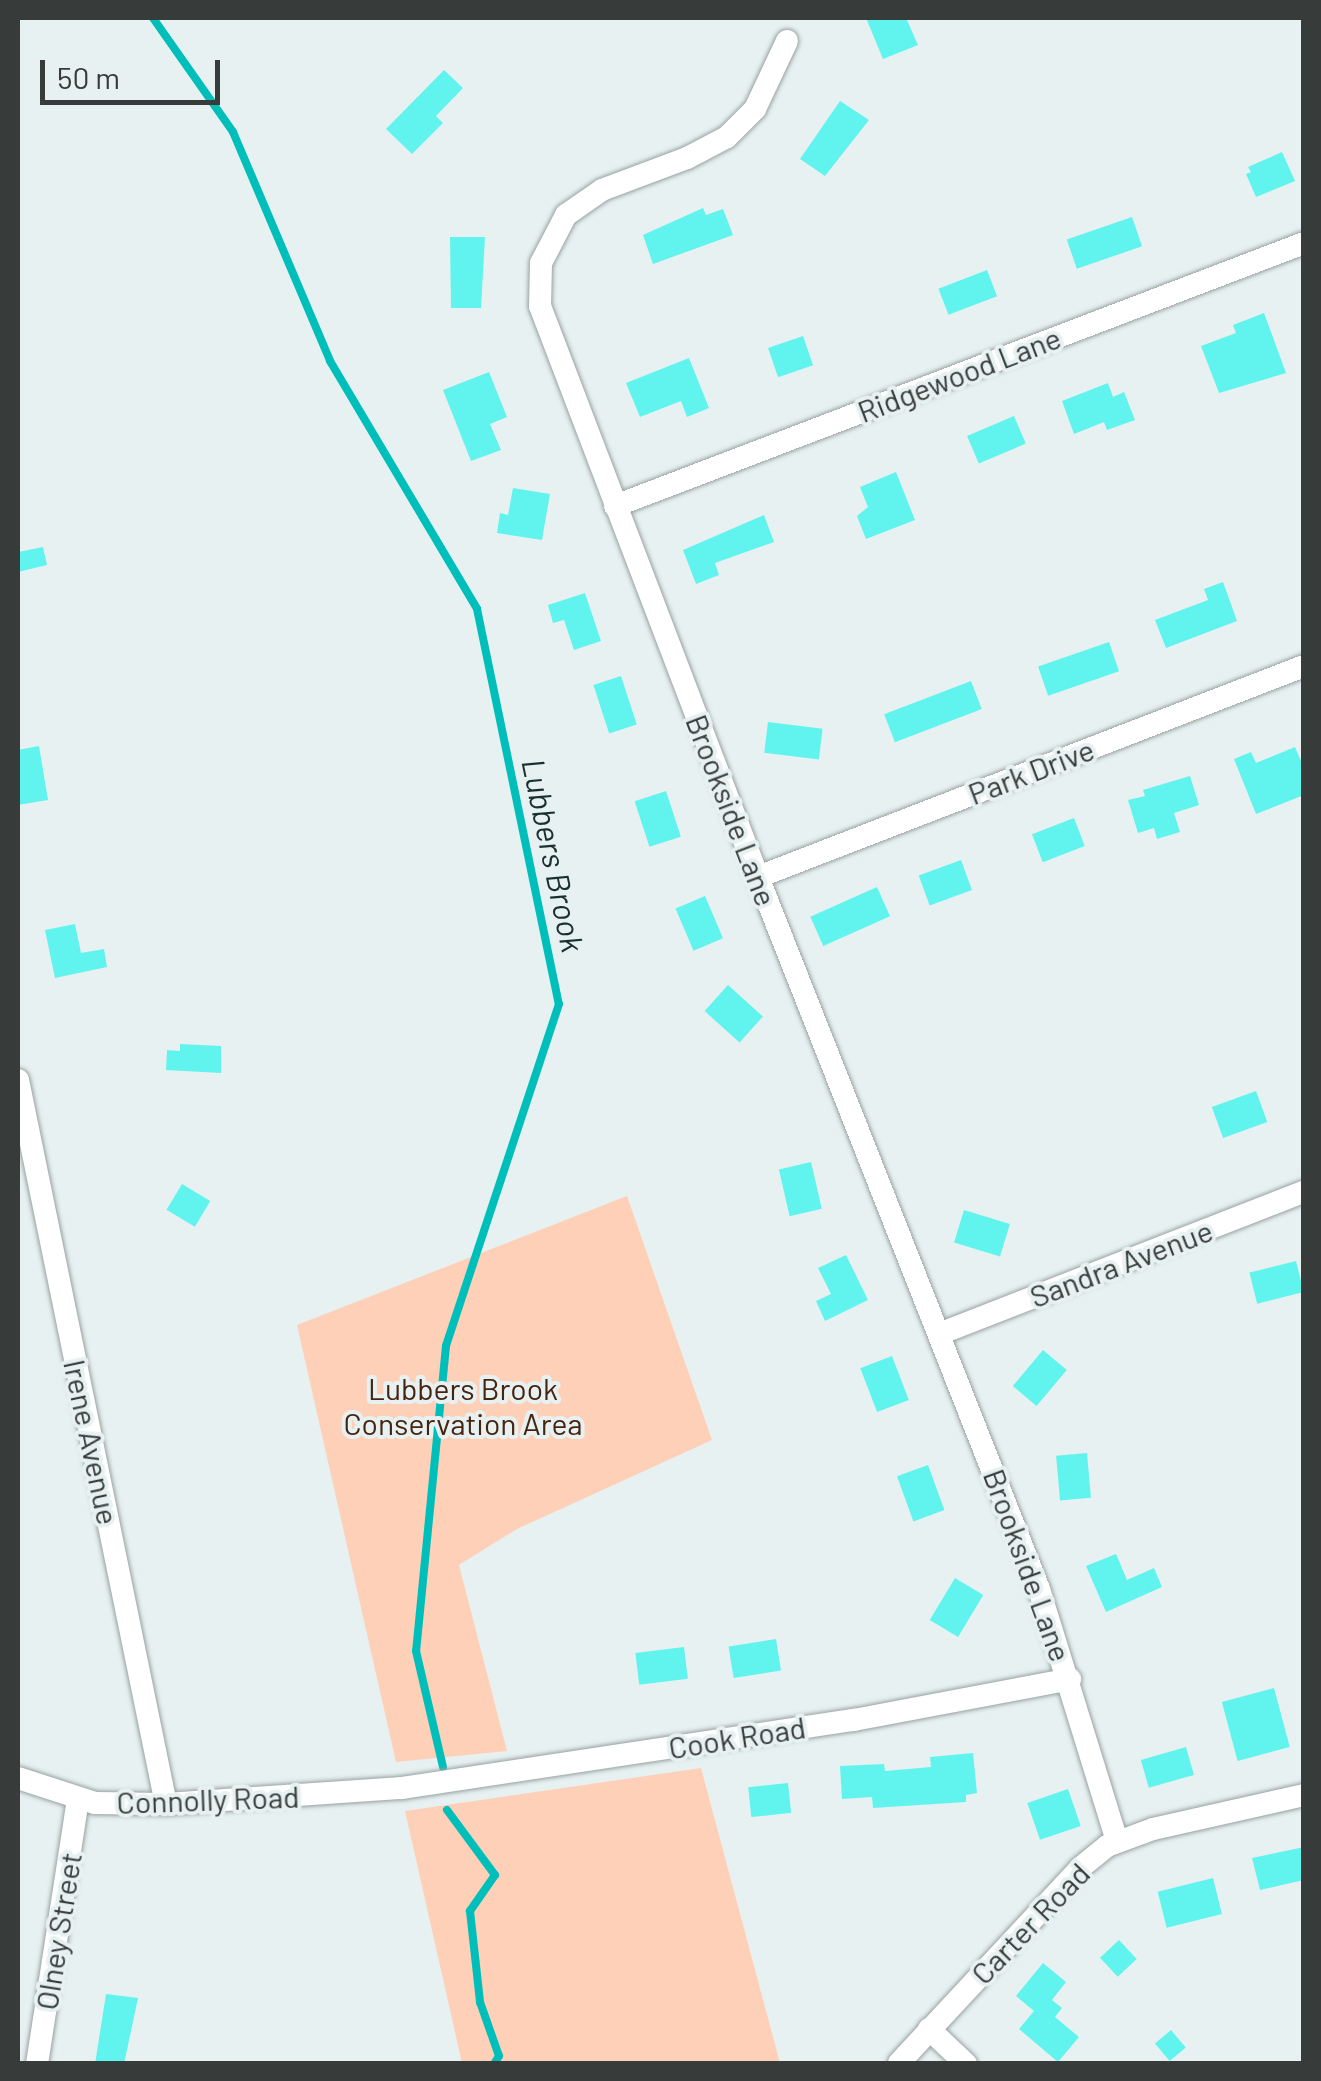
<!DOCTYPE html>
<html>
<head>
<meta charset="utf-8">
<style>
	body { margin:0 }
	#map { position:relative; width:1321px; height:2081px; overflow:hidden; background:#e7f1f1; font-family:Barlow,sans-serif }
	div>[style] { position:absolute }
	.green>* { inset:0; background:#fed0b7 }
	.stream>* { height:8px; margin:-4px; padding:0 4px; transform-origin:4px; border-radius:4px; background:#00bfba }
	.building>* { inset:0; background:#61f4ee; transform-origin:0 0 }
	.roads { filter:drop-shadow(0 0 2px #99a2a1) drop-shadow(0 0 2px #99a2a1) }
	.minor>* { height:22px; margin:-11px; padding:0 11px; transform-origin:11px; border-radius:11px; background:#fff }
	span { translate:-50% -50%; white-space:nowrap; text-align:center; line-height:1.15; -webkit-text-stroke:8px #e7f1f1; paint-order:stroke }
	.street-label { font-size:30px; color:#373b3a }
	.park-label { font-size:30px; color:#46240f }
	.water-label { font-size:32px; color:#18302f; font-style:italic }
	.frame { position:absolute; inset:0; border:20px solid #373b3a; pointer-events:none }
	.scale { position:absolute; left:40px; top:60px; width:180px; height:45px; box-sizing:border-box; border:5px solid #373b3a; border-top:0; padding-left:12px; font-size:30px; line-height:35px; white-space:nowrap; color:#373b3a; -webkit-text-stroke:8px #e7f1f1; paint-order:stroke }
</style>
</head>
<body>
<div id="map">
	<div class="green">
		<div style="clip-path:polygon(627px 1196px,712px 1440px,517px 1529px,459px 1565px,507px 1751px,396px 1762px,297px 1325px)"></div>
		<div style="clip-path:polygon(701px 1768px,780px 2063px,462px 2063px,405px 1811px)"></div>
	</div>
	<div class="stream">
		<div style="left:153px;top:18px;width:139px;rotate:54.9deg"></div>
		<div style="left:233px;top:132px;width:249px;rotate:67deg"></div>
		<div style="left:330px;top:361px;width:288px;rotate:59.3deg"></div>
		<div style="left:477px;top:609px;width:403px;rotate:78.3deg"></div>
		<div style="left:559px;top:1004px;width:360px;rotate:108.3deg"></div>
		<div style="left:446px;top:1346px;width:306px;rotate:95.6deg"></div>
		<div style="left:416px;top:1651px;width:119px;rotate:76.9deg"></div>
		<div style="left:447px;top:1810px;width:81px;rotate:53.6deg"></div>
		<div style="left:495px;top:1875px;width:44px;rotate:124.8deg"></div>
		<div style="left:470px;top:1911px;width:92px;rotate:83.7deg"></div>
		<div style="left:480px;top:2002px;width:57px;rotate:70.6deg"></div>
		<div style="left:499px;top:2056px;width:9px;rotate:122deg"></div>
	</div>
	<div class="building">
		<div style="clip-path:polygon(866px 18px,906px 18px,918px 45px,883px 59px)"></div>
		<div style="clip-path:polygon(444px 70px,463px 88px,436px 116px,443px 123px,412px 154px,386px 129px)"></div>
		<div style="clip-path:polygon(840px 101px,869px 120px,825px 176px,800px 159px)"></div>
		<div style="clip-path:polygon(1282px 152px,1295px 181px,1256px 197px,1246px 174px,1251px 172px,1248px 167px)"></div>
		<div style="clip-path:polygon(703px 208px,706px 215px,723px 209px,733px 235px,653px 264px,643px 235px)"></div>
		<div style="left:1132px;top:217px;width:31px;height:69px;rotate:71deg"></div>
		<div style="clip-path:polygon(450px 237px,485px 237px,481px 308px,451px 308px)"></div>
		<div style="left:987px;top:270px;width:28px;height:52px;rotate:69deg"></div>
		<div style="clip-path:polygon(1264px 313px,1286px 373px,1219px 393px,1201px 346px,1236px 333px,1233px 325px)"></div>
		<div style="left:803px;top:336px;width:31px;height:37px;rotate:71deg"></div>
		<div style="clip-path:polygon(689px 358px,709px 408px,687px 417px,681px 401px,640px 417px,626px 383px)"></div>
		<div style="clip-path:polygon(489px 372px,507px 417px,490px 424px,501px 450px,471px 461px,443px 390px)"></div>
		<div style="clip-path:polygon(1108px 383px,1113px 397px,1124px 392px,1135px 420px,1107px 430px,1104px 422px,1074px 434px,1062px 401px)"></div>
		<div style="left:1014px;top:416px;width:30px;height:51px;rotate:67deg"></div>
		<div style="clip-path:polygon(896px 472px,915px 520px,866px 539px,857px 516px,868px 507px,860px 487px)"></div>
		<div style="clip-path:polygon(513px 488px,550px 494px,542px 540px,497px 533px,500px 513px,508px 515px)"></div>
		<div style="clip-path:polygon(764px 515px,774px 542px,715px 563px,719px 575px,696px 584px,683px 550px)"></div>
		<div style="clip-path:polygon(43px 547px,47px 565px,18px 572px,18px 552px)"></div>
		<div style="clip-path:polygon(1223px 582px,1237px 621px,1166px 648px,1155px 620px,1208px 600px,1204px 589px)"></div>
		<div style="clip-path:polygon(585px 593px,601px 641px,574px 650px,564px 620px,553px 623px,548px 605px)"></div>
		<div style="left:1109px;top:642px;width:31px;height:75px;rotate:71deg"></div>
		<div style="left:621px;top:676px;width:51px;height:29px;rotate:72deg"></div>
		<div style="left:971px;top:681px;width:30px;height:93px;rotate:69deg"></div>
		<div style="left:768px;top:722px;width:55px;height:31px;rotate:7deg"></div>
		<div style="clip-path:polygon(39px 746px,48px 800px,18px 805px,18px 750px)"></div>
		<div style="clip-path:polygon(1295px 747px,1304px 768px,1304px 795px,1256px 814px,1234px 759px,1251px 752px,1256px 763px)"></div>
		<div style="clip-path:polygon(1190px 776px,1199px 805px,1174px 813px,1180px 832px,1157px 839px,1154px 828px,1138px 833px,1128px 800px,1145px 796px,1143px 790px)"></div>
		<div style="left:666px;top:791px;width:48px;height:33px;rotate:72deg"></div>
		<div style="left:1074px;top:818px;width:30px;height:45px;rotate:69deg"></div>
		<div style="left:961px;top:860px;width:32px;height:45px;rotate:70deg"></div>
		<div style="left:877px;top:887px;width:32px;height:73px;rotate:66deg"></div>
		<div style="left:705px;top:896px;width:46px;height:32px;rotate:67deg"></div>
		<div style="clip-path:polygon(75px 924px,81px 953px,104px 949px,107px 967px,55px 978px,45px 930px)"></div>
		<div style="left:728px;top:985px;width:47px;height:35px;rotate:42deg"></div>
		<div style="clip-path:polygon(180px 1044px,221px 1046px,221px 1073px,166px 1070px,167px 1050px,180px 1051px)"></div>
		<div style="left:1256px;top:1091px;width:33px;height:47px;rotate:70deg"></div>
		<div style="left:811px;top:1162px;width:48px;height:33px;rotate:77deg"></div>
		<div style="left:182px;top:1184px;width:33px;height:30px;rotate:31deg"></div>
		<div style="left:964px;top:1210px;width:48px;height:34px;rotate:17deg"></div>
		<div style="clip-path:polygon(846px 1255px,868px 1300px,825px 1321px,816px 1301px,831px 1294px,818px 1268px)"></div>
		<div style="left:1296px;top:1261px;width:32px;height:48px;rotate:76deg"></div>
		<div style="left:1043px;top:1350px;width:31px;height:47px;rotate:40deg"></div>
		<div style="left:892px;top:1356px;width:47px;height:34px;rotate:69deg"></div>
		<div style="left:1087px;top:1453px;width:45px;height:31px;rotate:85deg"></div>
		<div style="left:928px;top:1465px;width:48px;height:33px;rotate:70deg"></div>
		<div style="clip-path:polygon(1116px 1554px,1127px 1580px,1154px 1568px,1162px 1587px,1106px 1612px,1086px 1566px)"></div>
		<div style="left:955px;top:1578px;width:33px;height:49px;rotate:31deg"></div>
		<div style="left:776px;top:1639px;width:32px;height:48px;rotate:81deg"></div>
		<div style="left:684px;top:1647px;width:32px;height:49px;rotate:83deg"></div>
		<div style="left:1274px;top:1688px;width:61px;height:54px;rotate:75deg"></div>
		<div style="left:1186px;top:1747px;width:29px;height:47px;rotate:74deg"></div>
		<div style="clip-path:polygon(973px 1753px,977px 1793px,966px 1795px,966px 1802px,873px 1808px,872px 1797px,842px 1799px,840px 1766px,884px 1764px,885px 1771px,931px 1767px,930px 1757px)"></div>
		<div style="left:788px;top:1783px;width:30px;height:40px;rotate:84deg"></div>
		<div style="left:1068px;top:1789px;width:39px;height:43px;rotate:71deg"></div>
		<div style="clip-path:polygon(1304px 1847px,1304px 1880px,1260px 1890px,1252px 1858px)"></div>
		<div style="left:1213px;top:1878px;width:37px;height:57px;rotate:76deg"></div>
		<div style="left:1119px;top:1940px;width:26px;height:26px;rotate:47deg"></div>
		<div style="clip-path:polygon(1043px 1963px,1066px 1982px,1052px 2000px,1062px 2008px,1055px 2017px,1079px 2037px,1058px 2062px,1019px 2029px,1034px 2011px,1016px 1996px)"></div>
		<div style="clip-path:polygon(106px 1994px,138px 1998px,124px 2064px,95px 2064px)"></div>
		<div style="left:1171px;top:2030px;width:23px;height:21px;rotate:50deg"></div>
	</div>
	<div class="roads">
		<div class="minor">
			<div style="left:787px;top:41px;width:75px;rotate:115.2deg"></div>
			<div style="left:755px;top:109px;width:40px;rotate:135deg"></div>
			<div style="left:727px;top:137px;width:45px;rotate:152.3deg"></div>
			<div style="left:687px;top:158px;width:91px;rotate:159.4deg"></div>
			<div style="left:602px;top:190px;width:44px;rotate:145.2deg"></div>
			<div style="left:566px;top:215px;width:54px;rotate:117.5deg"></div>
			<div style="left:541px;top:263px;width:43px;rotate:91.3deg"></div>
			<div style="left:540px;top:306px;width:611px;rotate:69.1deg"></div>
			<div style="left:758px;top:877px;width:765px;rotate:68.46deg"></div>
			<div style="left:1039px;top:1589px;width:264px;rotate:72.8deg"></div>
			<div style="left:615px;top:506px;width:737px;rotate:-20.89deg"></div>
			<div style="left:758px;top:877px;width:585px;rotate:-21.13deg"></div>
			<div style="left:18px;top:1080px;width:739px;rotate:78.45deg"></div>
			<div style="left:939px;top:1334px;width:392px;rotate:-21.3deg"></div>
			<div style="left:18px;top:1778px;width:81px;rotate:18deg"></div>
			<div style="left:95px;top:1803px;width:71px;rotate:0.8deg"></div>
			<div style="left:166px;top:1804px;width:237px;rotate:-3.9deg"></div>
			<div style="left:402px;top:1788px;width:457px;rotate:-8.6deg"></div>
			<div style="left:854px;top:1720px;width:220px;rotate:-10.7deg"></div>
			<div style="left:929px;top:2029px;width:51px;rotate:43.4deg"></div>
			<div style="left:899px;top:2063px;width:266px;rotate:-47.1deg"></div>
			<div style="left:1080px;top:1868px;width:35px;rotate:-39deg"></div>
			<div style="left:1107px;top:1846px;width:49px;rotate:-20.3deg"></div>
			<div style="left:1153px;top:1829px;width:155px;rotate:-12.7deg"></div>
			<div style="left:37px;top:2064px;width:268px;rotate:-81.2deg"></div>
		</div>
	</div>
	<div class="street-label">
		<span style="left:959px;top:374px;rotate:-21deg">Ridgewood Lane</span>
		<span style="left:1031px;top:771px;rotate:-21deg">Park Drive</span>
		<span style="left:732px;top:810px;rotate:69deg">Brookside Lane</span>
		<span style="left:1121px;top:1263px;rotate:-21deg">Sandra Avenue</span>
		<span style="left:92px;top:1442px;rotate:78deg">Irene Avenue</span>
		<span style="left:1028px;top:1565px;rotate:70deg">Brookside Lane</span>
		<span style="left:737px;top:1737px;rotate:-9deg">Cook Road</span>
		<span style="left:208px;top:1799px;rotate:-2deg">Connolly Road</span>
		<span style="left:1030px;top:1923px;rotate:-46deg">Carter Road</span>
		<span style="left:58px;top:1931px;rotate:-81deg">Olney Street</span>
	</div>
	<div class="park-label">
		<span style="left:463px;top:1405px">Lubbers Brook<br>Conservation Area</span>
	</div>
	<div class="water-label">
		<span style="left:554px;top:855px;rotate:78deg">Lubbers Brook</span>
	</div>
	<div class="frame"></div>
	<div class="scale">50 m</div>
</div>
</body>
</html>
